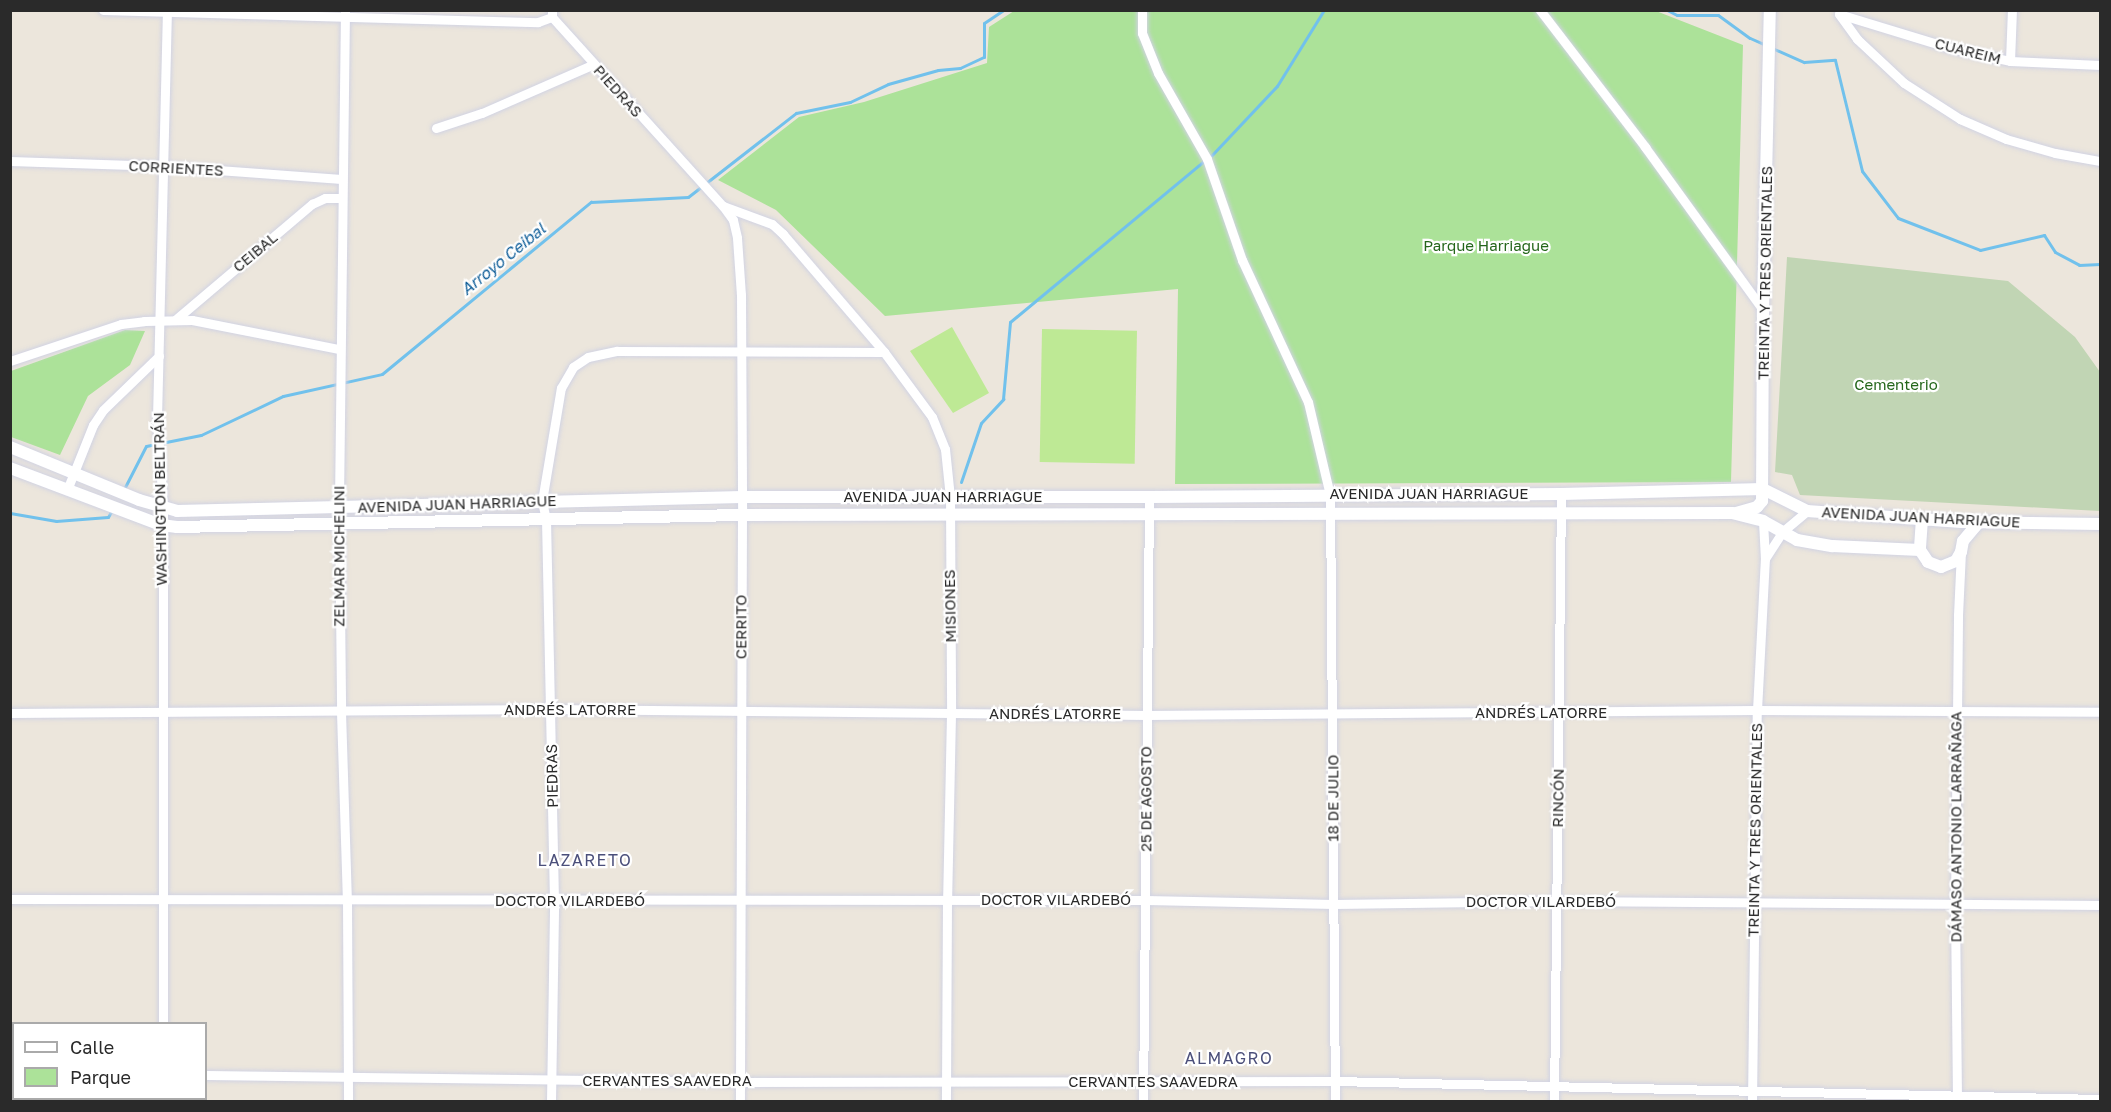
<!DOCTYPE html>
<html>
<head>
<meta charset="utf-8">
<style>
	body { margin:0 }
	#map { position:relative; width:2111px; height:1112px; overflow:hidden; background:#ece6dc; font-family:"Golos Text",sans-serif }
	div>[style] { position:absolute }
	.green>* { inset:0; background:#ace299 }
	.cemetery>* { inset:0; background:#c1d5b4 }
	.pitch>* { inset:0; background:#bee995; transform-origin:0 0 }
	.stream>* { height:3px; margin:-1.5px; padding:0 1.5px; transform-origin:1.5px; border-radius:1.5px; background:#71c1ec }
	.roads { filter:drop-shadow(0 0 2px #d1d3e3) drop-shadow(0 0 2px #d1d3e3) }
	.minor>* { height:9px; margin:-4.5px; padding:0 4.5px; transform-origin:4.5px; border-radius:4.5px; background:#fff }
	.tertiary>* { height:12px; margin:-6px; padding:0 6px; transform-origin:6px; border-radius:6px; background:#fff }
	span { translate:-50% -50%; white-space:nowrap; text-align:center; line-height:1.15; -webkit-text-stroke:4.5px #fff; paint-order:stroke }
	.street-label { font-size:15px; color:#2a2a2a }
	.park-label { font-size:15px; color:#24661b }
	.water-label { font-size:16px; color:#105e98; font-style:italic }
	.neighbourhood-label { font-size:16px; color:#4b4f7a; letter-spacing:1.5px }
	.frame { position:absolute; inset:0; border:12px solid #2a2a2a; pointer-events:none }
	.legend { position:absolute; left:12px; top:1022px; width:195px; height:78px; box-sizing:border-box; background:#fff; border:2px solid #aaa; margin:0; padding:8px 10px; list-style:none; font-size:18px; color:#2a2a2a }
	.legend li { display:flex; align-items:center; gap:12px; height:30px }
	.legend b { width:30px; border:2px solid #aaa }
</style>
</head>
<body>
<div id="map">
	<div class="green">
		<div style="clip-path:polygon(1014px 11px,1656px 11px,1743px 45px,1731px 482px,1175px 484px,1178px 289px,885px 316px,776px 210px,718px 180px,799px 117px,864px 102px,987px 63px,989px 27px)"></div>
		<div style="clip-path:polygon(125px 330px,145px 331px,130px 365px,88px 396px,60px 455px,11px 437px,11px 371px)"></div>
	</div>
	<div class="cemetery">
		<div style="clip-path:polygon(1787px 257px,2008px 281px,2075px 337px,2100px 372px,2100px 511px,1800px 495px,1792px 475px,1775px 472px)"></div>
	</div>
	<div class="pitch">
		<div style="clip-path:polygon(952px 327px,989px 393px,953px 413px,910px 351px)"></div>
		<div style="left:1042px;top:329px;width:95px;height:133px;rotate:1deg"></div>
	</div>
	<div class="stream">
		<div style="left:1667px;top:10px;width:11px;rotate:27deg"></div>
		<div style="left:1677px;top:15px;width:41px"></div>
		<div style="left:1718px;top:15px;width:39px;rotate:36deg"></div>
		<div style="left:1750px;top:38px;width:17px;rotate:24deg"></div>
		<div style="left:1772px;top:48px;width:35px;rotate:24deg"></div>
		<div style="left:1804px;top:62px;width:31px;rotate:-4deg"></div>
		<div style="left:1835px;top:60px;width:114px;rotate:76.3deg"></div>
		<div style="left:1862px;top:171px;width:59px;rotate:52.5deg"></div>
		<div style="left:1898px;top:218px;width:88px;rotate:21.3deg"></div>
		<div style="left:1980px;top:250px;width:66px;rotate:-13.2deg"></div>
		<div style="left:2044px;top:235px;width:20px;rotate:57deg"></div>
		<div style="left:2055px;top:252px;width:27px;rotate:28deg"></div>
		<div style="left:2079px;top:265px;width:21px;rotate:-3deg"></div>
		<div style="left:1211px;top:156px;width:96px;rotate:-46.7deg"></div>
		<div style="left:1277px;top:86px;width:89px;rotate:-58.3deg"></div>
		<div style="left:961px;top:482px;width:62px;rotate:-71.3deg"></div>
		<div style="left:981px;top:423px;width:33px;rotate:-47deg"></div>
		<div style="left:1003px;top:399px;width:77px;rotate:-84.8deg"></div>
		<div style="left:1010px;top:322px;width:251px;rotate:-39.7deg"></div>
		<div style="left:124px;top:489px;width:48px;rotate:-62.9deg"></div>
		<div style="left:146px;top:446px;width:56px;rotate:-11.3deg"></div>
		<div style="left:201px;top:435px;width:91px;rotate:-25.4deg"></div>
		<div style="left:283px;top:396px;width:101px;rotate:-12.5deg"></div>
		<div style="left:382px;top:374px;width:271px;rotate:-39.5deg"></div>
		<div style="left:591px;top:202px;width:97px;rotate:-3deg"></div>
		<div style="left:688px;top:197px;width:137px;rotate:-37.9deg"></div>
		<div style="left:796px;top:113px;width:55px;rotate:-11.5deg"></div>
		<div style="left:850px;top:102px;width:42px;rotate:-25.3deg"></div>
		<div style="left:888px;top:84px;width:52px;rotate:-15.6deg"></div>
		<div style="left:938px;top:70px;width:22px;rotate:-5deg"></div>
		<div style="left:960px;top:68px;width:26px;rotate:-25deg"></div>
		<div style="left:984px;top:57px;width:34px;rotate:-90deg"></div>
		<div style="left:984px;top:23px;width:23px;rotate:-34deg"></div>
		<div style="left:10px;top:513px;width:47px;rotate:9.9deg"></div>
		<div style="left:56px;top:521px;width:52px;rotate:-4.4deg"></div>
		<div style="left:108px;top:517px;width:8px;rotate:-60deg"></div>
	</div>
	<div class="roads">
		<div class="minor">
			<div style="left:103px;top:10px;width:435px;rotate:1.6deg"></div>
			<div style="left:538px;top:22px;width:15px;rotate:-20deg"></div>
			<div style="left:345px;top:10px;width:498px;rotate:90.7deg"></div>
			<div style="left:339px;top:508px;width:204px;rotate:89.4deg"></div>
			<div style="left:341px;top:712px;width:189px;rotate:88.2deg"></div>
			<div style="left:347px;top:901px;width:201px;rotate:89.7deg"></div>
			<div style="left:552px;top:10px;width:7px;rotate:90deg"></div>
			<div style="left:552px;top:17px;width:255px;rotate:47.9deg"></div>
			<div style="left:723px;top:206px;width:17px;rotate:54deg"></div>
			<div style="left:733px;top:220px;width:18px;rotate:77deg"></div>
			<div style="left:737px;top:238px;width:57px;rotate:86deg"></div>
			<div style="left:741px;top:295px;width:220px;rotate:89.7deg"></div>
			<div style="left:742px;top:515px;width:587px;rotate:90.2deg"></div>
			<div style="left:1142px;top:10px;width:23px;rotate:90deg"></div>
			<div style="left:1142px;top:33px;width:43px;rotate:68.2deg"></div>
			<div style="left:1158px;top:73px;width:99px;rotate:60.3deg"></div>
			<div style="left:1207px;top:159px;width:107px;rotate:70.9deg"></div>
			<div style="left:1242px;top:260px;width:157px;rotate:65.1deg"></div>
			<div style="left:1308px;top:402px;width:96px;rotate:76.7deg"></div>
			<div style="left:1330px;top:495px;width:607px;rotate:89.53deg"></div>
			<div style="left:1540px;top:10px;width:173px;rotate:52.5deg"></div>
			<div style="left:1645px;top:147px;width:201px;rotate:54.1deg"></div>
			<div style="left:1839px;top:14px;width:31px;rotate:54deg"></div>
			<div style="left:1857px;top:39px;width:64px;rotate:43.1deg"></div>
			<div style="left:1904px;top:83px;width:67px;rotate:32.7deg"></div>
			<div style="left:1960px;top:119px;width:50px;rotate:23.5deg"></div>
			<div style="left:2006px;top:139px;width:51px;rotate:15.9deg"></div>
			<div style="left:2055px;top:153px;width:46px;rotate:10.1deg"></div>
			<div style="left:1839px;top:14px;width:116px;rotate:17deg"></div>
			<div style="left:1950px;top:48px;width:61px;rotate:12.2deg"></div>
			<div style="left:2010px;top:61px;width:90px;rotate:2.5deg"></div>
			<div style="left:2010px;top:61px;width:51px;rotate:-87.8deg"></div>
			<div style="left:436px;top:128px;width:48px;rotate:-18.1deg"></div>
			<div style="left:482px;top:113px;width:122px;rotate:-23.6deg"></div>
			<div style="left:10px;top:161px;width:153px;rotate:1.9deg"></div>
			<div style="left:163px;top:166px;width:179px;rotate:4.2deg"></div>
			<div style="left:723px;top:206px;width:52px;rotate:20.2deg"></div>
			<div style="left:772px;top:224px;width:15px;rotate:42deg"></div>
			<div style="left:783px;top:234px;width:155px;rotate:49.4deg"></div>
			<div style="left:884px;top:352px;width:81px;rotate:53.6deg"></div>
			<div style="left:932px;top:417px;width:35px;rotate:68deg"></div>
			<div style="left:945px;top:449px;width:48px;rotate:84.1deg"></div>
			<div style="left:950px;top:497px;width:217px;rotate:89.7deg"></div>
			<div style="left:951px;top:714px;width:187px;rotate:91.2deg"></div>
			<div style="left:947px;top:901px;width:201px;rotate:90.3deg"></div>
			<div style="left:175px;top:320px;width:180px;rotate:-40.3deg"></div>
			<div style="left:312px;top:204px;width:14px;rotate:-25deg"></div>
			<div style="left:325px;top:198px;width:16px"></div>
			<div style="left:10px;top:361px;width:117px;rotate:-18.4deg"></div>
			<div style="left:121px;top:324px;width:23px;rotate:-7deg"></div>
			<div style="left:144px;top:321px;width:48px;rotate:-1.2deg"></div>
			<div style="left:192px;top:320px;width:150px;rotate:11.2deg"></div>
			<div style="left:67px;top:490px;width:70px;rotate:-68.2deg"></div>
			<div style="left:93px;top:425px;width:18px;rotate:-56deg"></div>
			<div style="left:103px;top:410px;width:78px;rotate:-44deg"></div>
			<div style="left:1766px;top:557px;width:30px;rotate:-57deg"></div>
			<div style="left:1782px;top:532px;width:33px;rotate:-40deg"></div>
			<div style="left:10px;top:713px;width:541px;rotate:-0.42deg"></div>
			<div style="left:551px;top:709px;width:596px;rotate:0.58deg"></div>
			<div style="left:1147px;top:715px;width:610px;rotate:-0.47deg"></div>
			<div style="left:1757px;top:710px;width:343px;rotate:0.3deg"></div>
			<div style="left:10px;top:899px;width:1136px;rotate:0.05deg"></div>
			<div style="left:1146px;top:900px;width:188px;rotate:1.2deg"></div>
			<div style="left:1334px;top:904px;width:223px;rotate:-0.8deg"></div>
			<div style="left:1557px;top:901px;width:543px;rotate:0.42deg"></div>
			<div style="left:163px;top:1024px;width:516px;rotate:-90deg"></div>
			<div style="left:163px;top:508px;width:90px;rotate:-93.8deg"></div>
			<div style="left:157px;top:418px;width:408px;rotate:-88.6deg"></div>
			<div style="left:10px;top:1074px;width:4px"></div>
			<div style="left:206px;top:1075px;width:534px;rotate:0.75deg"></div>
			<div style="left:740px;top:1082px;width:595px;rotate:-0.1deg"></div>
			<div style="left:1335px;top:1081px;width:765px;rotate:1.35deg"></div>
			<div style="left:164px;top:1098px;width:4px;rotate:90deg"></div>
			<div style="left:1957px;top:1099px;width:193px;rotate:-90.6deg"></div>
			<div style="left:1955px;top:906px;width:291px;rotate:-89.4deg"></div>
			<div style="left:1958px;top:615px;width:63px;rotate:-87.3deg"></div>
			<div style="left:551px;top:1102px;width:201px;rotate:-89.1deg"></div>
			<div style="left:554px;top:901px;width:381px;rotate:-91.2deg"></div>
			<div style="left:546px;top:520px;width:19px;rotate:-102deg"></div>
			<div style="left:542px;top:501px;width:115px;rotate:-80.5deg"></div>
			<div style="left:561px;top:388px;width:24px;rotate:-60deg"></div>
			<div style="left:573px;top:367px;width:18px;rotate:-34deg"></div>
			<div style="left:588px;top:357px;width:30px;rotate:-12deg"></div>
			<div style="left:617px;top:351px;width:267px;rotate:0.2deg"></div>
			<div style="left:1143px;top:1102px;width:605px;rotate:-89.43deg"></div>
			<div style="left:1554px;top:1102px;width:608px;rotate:-89.34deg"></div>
			<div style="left:1752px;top:1102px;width:392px;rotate:-89.3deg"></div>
			<div style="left:1757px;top:710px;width:151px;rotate:-87deg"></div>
			<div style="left:1765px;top:559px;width:38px;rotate:-93deg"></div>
		</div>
		<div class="tertiary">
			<div style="left:10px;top:447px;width:139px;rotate:22.3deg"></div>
			<div style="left:139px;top:500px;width:40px;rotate:16deg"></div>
			<div style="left:177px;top:511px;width:565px;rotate:-1.42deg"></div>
			<div style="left:742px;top:497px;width:407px"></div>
			<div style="left:1149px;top:497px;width:412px;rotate:-0.4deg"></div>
			<div style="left:1561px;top:494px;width:202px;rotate:-1.4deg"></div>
			<div style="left:1763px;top:489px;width:49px;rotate:26.6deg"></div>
			<div style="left:1807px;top:511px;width:155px;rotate:4.1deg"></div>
			<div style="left:1962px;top:522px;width:138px;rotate:0.8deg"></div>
			<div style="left:10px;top:468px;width:161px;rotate:20.7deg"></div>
			<div style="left:161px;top:525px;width:16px;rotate:7deg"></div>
			<div style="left:177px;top:527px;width:565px;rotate:-1.22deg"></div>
			<div style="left:742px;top:515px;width:990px;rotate:-0.12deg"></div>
			<div style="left:1732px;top:513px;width:32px;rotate:14deg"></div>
			<div style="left:1763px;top:521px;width:39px;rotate:29deg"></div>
			<div style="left:1797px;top:540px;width:36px;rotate:10deg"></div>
			<div style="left:1832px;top:546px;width:88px;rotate:2.6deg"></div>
			<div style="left:1736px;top:513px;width:22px;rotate:-16deg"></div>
			<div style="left:1757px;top:507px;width:8px;rotate:-50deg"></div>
			<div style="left:1762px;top:501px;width:191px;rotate:-89.7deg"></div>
			<div style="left:1763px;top:310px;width:300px;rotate:-88.7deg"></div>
			<div style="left:1922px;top:519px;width:31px;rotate:94deg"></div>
			<div style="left:1920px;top:550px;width:14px;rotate:56deg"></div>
			<div style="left:1928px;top:562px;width:14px;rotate:21deg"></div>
			<div style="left:1941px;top:567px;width:16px;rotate:-22deg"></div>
			<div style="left:1956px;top:561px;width:10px;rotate:-61deg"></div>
			<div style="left:1961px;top:552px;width:11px;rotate:-80deg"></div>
			<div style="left:1963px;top:541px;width:25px;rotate:-50deg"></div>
		</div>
	</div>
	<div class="street-label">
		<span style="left:1968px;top:51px;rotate:14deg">CUAREIM</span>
		<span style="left:618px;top:91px;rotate:48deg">PIEDRAS</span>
		<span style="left:176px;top:168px;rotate:3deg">CORRIENTES</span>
		<span style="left:255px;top:252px;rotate:-40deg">CEIBAL</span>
		<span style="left:1765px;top:273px;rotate:-89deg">TREINTA Y TRES ORIENTALES</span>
		<span style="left:1429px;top:494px">AVENIDA JUAN HARRIAGUE</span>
		<span style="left:943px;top:497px">AVENIDA JUAN HARRIAGUE</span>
		<span style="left:160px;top:499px;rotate:-91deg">WASHINGTON BELTRÁN</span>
		<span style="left:457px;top:504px;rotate:-2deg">AVENIDA JUAN HARRIAGUE</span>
		<span style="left:1921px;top:517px;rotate:3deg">AVENIDA JUAN HARRIAGUE</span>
		<span style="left:339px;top:556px;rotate:-90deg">ZELMAR MICHELINI</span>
		<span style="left:950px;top:606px;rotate:-91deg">MISIONES</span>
		<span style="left:741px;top:627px;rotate:-90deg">CERRITO</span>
		<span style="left:570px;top:710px">ANDRÉS LATORRE</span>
		<span style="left:1541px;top:713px">ANDRÉS LATORRE</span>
		<span style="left:1055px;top:714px">ANDRÉS LATORRE</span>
		<span style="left:552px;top:776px;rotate:-91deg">PIEDRAS</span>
		<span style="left:1333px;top:798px;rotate:-90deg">18 DE JULIO</span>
		<span style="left:1558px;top:798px;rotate:-89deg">RINCÓN</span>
		<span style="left:1146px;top:799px;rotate:-90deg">25 DE AGOSTO</span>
		<span style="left:1956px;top:827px;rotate:-90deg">DÁMASO ANTONIO LARRAÑAGA</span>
		<span style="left:1755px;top:830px;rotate:-89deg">TREINTA Y TRES ORIENTALES</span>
		<span style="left:1056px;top:900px">DOCTOR VILARDEBÓ</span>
		<span style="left:570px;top:901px">DOCTOR VILARDEBÓ</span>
		<span style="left:1541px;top:902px">DOCTOR VILARDEBÓ</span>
		<span style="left:667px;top:1081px">CERVANTES SAAVEDRA</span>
		<span style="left:1153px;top:1082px">CERVANTES SAAVEDRA</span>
	</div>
	<div class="park-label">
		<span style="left:1486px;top:246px">Parque Harriague</span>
		<span style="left:1896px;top:385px">Cementerio</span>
	</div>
	<div class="water-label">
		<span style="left:503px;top:259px;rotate:-39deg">Arroyo Ceibal</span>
	</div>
	<div class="neighbourhood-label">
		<span style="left:585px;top:860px">LAZARETO</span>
		<span style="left:1229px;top:1058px">ALMAGRO</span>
	</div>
	<div class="frame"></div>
	<ul class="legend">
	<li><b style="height:8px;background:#fff"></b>Calle</li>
	<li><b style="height:16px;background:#ace299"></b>Parque</li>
	</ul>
</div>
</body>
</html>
